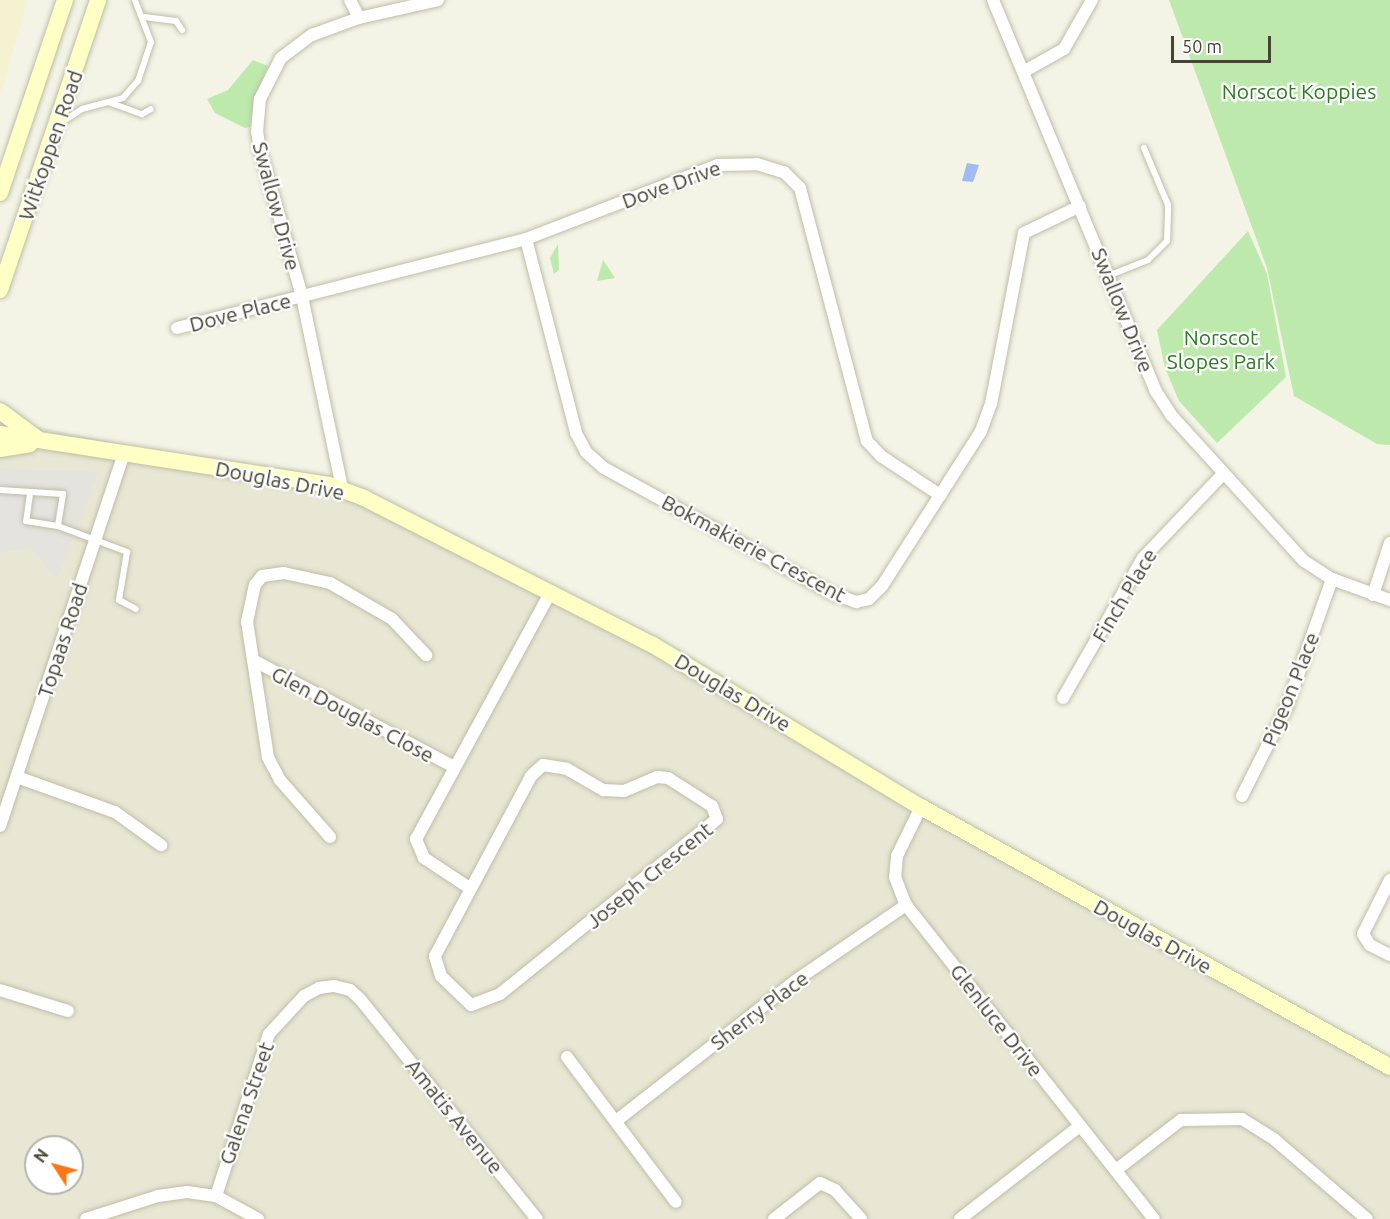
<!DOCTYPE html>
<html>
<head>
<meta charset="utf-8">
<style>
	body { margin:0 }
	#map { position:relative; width:1390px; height:1219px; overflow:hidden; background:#f3f3e6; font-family:Ubuntu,sans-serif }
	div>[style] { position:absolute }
	.residential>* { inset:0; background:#e8e7d4 }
	.commercial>* { inset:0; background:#f6f1d0 }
	.green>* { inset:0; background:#bde9ad }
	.parking>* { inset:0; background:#e4e3de }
	.water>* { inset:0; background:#a0baf3 }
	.roads { filter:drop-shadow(0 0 2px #bfbea8) drop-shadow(0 0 2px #bfbea8) }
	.lane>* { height:6px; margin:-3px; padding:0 3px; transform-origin:3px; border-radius:3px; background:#fff }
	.street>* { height:12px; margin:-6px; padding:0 6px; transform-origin:6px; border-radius:6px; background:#fff }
	.secondary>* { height:16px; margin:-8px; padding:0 8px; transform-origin:8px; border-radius:8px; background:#fdffc4 }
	span { translate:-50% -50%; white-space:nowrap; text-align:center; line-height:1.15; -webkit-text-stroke:4.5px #fff; paint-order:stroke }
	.park-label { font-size:21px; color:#2f7a26 }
	.street-label { font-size:21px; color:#464435 }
	.north { position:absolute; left:24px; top:1135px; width:60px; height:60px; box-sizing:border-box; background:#fff; border:2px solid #b5b4ae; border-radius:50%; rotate:306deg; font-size:16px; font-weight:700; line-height:24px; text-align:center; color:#464435 }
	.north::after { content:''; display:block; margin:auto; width:21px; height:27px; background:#f71; clip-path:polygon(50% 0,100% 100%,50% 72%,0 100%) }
	.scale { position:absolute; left:1171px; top:36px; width:100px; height:27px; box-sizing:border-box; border:3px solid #464435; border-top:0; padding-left:8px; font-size:18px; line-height:21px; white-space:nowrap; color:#464435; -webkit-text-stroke:4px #fff; paint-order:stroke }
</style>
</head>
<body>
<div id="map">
	<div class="residential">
		<div style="clip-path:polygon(evenodd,0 419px,344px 490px,551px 592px,923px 805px,1390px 1066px,1390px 1219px,0 1219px,0 419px,36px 1147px,72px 1147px,72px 1183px,36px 1183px,36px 1147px)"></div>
	</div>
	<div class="commercial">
		<div style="clip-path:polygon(0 0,27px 0,0 96px)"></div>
	</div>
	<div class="green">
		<div style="clip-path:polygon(1169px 0,1390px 0,1390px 445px,1377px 444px,1294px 396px,1267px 268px)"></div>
		<div style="clip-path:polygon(253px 60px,268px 66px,256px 94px,250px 127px,245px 128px,215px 113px,207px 99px,228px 90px)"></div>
		<div style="clip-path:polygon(1248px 231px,1267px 274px,1286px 377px,1217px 443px,1179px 401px,1165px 368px,1157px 330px)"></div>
		<div style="clip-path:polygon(558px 244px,559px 270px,554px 274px,550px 258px)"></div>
		<div style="clip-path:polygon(603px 260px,615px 278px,597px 281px)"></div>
	</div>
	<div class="parking">
		<div style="clip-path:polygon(0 468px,99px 472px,57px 579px,30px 547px,0 553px)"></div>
	</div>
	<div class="water">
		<div style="clip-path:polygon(967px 163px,979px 165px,973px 182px,962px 181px)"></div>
	</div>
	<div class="roads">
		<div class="lane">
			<div style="left:144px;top:17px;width:32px;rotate:7deg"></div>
			<div style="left:176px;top:21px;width:11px;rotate:56deg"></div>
			<div style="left:111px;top:103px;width:33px;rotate:20deg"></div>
			<div style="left:142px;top:114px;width:10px;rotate:-29deg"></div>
			<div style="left:62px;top:122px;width:24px;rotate:-33deg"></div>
			<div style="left:82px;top:109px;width:42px;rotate:-15deg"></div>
			<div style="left:123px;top:98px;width:23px;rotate:-49deg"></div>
			<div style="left:138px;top:81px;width:41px;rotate:-71.6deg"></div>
			<div style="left:151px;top:42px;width:45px;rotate:-110.9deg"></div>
			<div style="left:1108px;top:276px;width:43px;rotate:-21.8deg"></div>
			<div style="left:1148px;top:260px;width:27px;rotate:-45deg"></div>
			<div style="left:1167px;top:241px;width:36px;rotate:-88deg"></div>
			<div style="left:1168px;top:205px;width:62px;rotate:-112.8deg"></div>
			<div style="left:0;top:490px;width:63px;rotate:3.6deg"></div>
			<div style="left:63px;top:494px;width:32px;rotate:99deg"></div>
			<div style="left:58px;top:526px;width:74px;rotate:20.6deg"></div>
			<div style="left:127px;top:552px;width:49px;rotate:99.5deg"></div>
			<div style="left:119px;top:600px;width:19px;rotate:28deg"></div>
			<div style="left:30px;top:494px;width:27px;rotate:98deg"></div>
			<div style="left:26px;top:521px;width:32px;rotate:9deg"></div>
		</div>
		<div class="street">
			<div style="left:350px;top:0;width:20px;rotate:63deg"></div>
			<div style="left:993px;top:0;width:422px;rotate:67.4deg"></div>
			<div style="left:1155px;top:390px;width:30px;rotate:57deg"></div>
			<div style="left:1171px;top:415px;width:197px;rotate:47.7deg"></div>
			<div style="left:1304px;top:561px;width:33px;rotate:33deg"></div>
			<div style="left:1332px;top:579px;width:62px;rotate:19.9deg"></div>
			<div style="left:1023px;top:72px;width:47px;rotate:-29.3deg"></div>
			<div style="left:1064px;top:49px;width:56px;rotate:-60.3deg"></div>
			<div style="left:526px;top:239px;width:200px;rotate:75.5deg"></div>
			<div style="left:576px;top:433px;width:21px;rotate:62deg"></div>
			<div style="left:586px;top:452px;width:24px;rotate:42deg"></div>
			<div style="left:604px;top:468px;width:259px;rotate:28.8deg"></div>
			<div style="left:831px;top:593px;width:27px;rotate:20deg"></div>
			<div style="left:856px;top:602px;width:13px;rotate:-13deg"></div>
			<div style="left:869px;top:599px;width:18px;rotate:-45deg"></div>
			<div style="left:882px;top:586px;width:184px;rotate:-57.4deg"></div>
			<div style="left:981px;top:431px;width:29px;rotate:-70deg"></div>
			<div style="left:991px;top:404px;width:174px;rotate:-79.1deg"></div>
			<div style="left:1024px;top:233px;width:62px;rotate:-25.7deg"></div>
			<div style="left:177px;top:328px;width:360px;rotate:-14.3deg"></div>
			<div style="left:526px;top:239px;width:206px;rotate:-21.1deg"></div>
			<div style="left:718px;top:165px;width:39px;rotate:-1deg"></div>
			<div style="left:757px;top:164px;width:28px;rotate:17deg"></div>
			<div style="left:784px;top:172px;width:23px;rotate:45deg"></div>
			<div style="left:800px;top:188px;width:262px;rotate:75.2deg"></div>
			<div style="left:867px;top:441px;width:21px;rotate:47deg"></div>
			<div style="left:881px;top:456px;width:71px;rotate:33.5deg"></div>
			<div style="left:342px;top:488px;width:196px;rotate:-101.8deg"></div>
			<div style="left:302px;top:296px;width:152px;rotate:-106deg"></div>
			<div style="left:260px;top:150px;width:18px;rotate:-99deg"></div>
			<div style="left:257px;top:132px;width:33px;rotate:-85deg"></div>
			<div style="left:260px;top:99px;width:46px;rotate:-62.9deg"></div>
			<div style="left:281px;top:58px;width:39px;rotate:-37deg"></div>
			<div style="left:312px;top:35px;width:50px;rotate:-19.9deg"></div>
			<div style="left:359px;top:18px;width:81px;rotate:-12.8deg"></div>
			<div style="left:1373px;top:595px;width:55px;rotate:-71.9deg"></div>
			<div style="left:253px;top:660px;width:228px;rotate:28deg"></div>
			<div style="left:1063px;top:698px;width:161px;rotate:-60.3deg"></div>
			<div style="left:1143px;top:558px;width:115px;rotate:-46.4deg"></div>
			<div style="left:543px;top:765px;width:24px;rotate:9deg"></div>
			<div style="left:567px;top:769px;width:42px;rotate:30.3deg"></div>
			<div style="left:603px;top:790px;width:21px;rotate:3deg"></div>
			<div style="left:624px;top:791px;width:36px;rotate:-23deg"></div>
			<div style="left:657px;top:777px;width:11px;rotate:5deg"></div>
			<div style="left:668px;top:778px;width:52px;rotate:32.5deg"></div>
			<div style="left:712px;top:806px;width:14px;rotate:69deg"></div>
			<div style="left:717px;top:819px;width:279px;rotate:141.1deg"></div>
			<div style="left:500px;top:994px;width:31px;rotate:159deg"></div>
			<div style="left:471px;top:1005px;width:42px;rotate:-136deg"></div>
			<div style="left:441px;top:976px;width:21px;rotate:-107deg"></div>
			<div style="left:435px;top:956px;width:204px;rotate:-61.9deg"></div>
			<div style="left:531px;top:776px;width:16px;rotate:-43deg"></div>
			<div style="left:17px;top:777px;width:104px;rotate:19.7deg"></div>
			<div style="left:115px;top:812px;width:57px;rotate:35.7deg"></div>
			<div style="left:1242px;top:796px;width:97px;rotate:-63.2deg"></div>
			<div style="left:1286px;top:709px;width:138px;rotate:-70.5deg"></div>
			<div style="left:921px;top:807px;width:55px;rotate:116.1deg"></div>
			<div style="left:897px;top:856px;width:21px;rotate:95deg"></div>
			<div style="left:895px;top:877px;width:30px;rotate:69deg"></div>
			<div style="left:906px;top:905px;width:400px;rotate:51.7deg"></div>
			<div style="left:0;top:826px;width:392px;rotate:-71.6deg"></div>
			<div style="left:330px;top:837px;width:76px;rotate:-131.3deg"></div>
			<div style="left:280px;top:780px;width:26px;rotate:-118deg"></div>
			<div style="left:268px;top:757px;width:137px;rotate:-98.8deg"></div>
			<div style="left:247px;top:622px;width:38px;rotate:-78deg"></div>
			<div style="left:255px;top:585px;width:11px;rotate:-52deg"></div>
			<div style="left:262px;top:576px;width:22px;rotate:-8deg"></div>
			<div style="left:284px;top:573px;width:47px;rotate:12.3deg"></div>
			<div style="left:330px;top:583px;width:72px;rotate:30.1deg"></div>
			<div style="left:392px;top:619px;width:50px;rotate:46.6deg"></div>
			<div style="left:1390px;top:880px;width:60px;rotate:116.6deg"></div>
			<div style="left:1363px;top:934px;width:13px;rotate:58deg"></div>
			<div style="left:1370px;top:945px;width:22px;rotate:27deg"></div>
			<div style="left:468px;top:887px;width:53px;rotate:-146.6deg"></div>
			<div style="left:424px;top:858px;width:21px;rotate:-113deg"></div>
			<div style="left:416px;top:839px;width:282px;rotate:-61.4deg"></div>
			<div style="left:0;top:990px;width:71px;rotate:17.2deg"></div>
			<div style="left:567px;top:1057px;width:181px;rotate:53.1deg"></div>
			<div style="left:616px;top:1121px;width:227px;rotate:-38deg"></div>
			<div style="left:795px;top:981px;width:135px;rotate:-34.4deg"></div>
			<div style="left:1116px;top:1170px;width:82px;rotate:-37.6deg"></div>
			<div style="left:1181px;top:1120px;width:61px;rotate:-0.9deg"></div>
			<div style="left:1242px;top:1119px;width:39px;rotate:32deg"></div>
			<div style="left:1275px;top:1140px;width:121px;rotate:40.7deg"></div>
			<div style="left:216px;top:1196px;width:170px;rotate:-71.9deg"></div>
			<div style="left:269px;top:1034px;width:52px;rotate:-47.4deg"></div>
			<div style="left:304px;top:996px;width:17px;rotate:-28deg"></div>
			<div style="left:319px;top:988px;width:15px;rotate:-8deg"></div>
			<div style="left:334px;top:986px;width:16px;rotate:14deg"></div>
			<div style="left:350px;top:990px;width:13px;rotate:42deg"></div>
			<div style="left:360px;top:999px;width:282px;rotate:51.2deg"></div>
			<div style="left:86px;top:1219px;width:76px;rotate:-17.7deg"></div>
			<div style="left:158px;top:1196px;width:29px;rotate:-8deg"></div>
			<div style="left:187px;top:1192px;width:29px;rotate:8deg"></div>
			<div style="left:216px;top:1196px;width:48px;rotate:28.7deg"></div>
			<div style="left:774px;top:1219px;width:58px;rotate:-38deg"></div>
			<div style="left:820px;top:1183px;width:17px;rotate:25deg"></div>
			<div style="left:835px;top:1190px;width:39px;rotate:48deg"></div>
			<div style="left:960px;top:1219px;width:152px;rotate:-37.8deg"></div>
		</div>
		<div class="secondary">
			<div style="left:0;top:193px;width:204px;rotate:-71.4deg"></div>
			<div style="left:0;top:290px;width:306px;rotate:-71.3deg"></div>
			<div style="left:0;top:411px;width:47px;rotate:36.4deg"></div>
			<div style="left:0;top:434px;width:333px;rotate:8.8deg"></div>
			<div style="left:329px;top:485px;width:37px;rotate:20deg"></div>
			<div style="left:364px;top:498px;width:324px;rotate:27deg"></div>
			<div style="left:653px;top:645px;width:313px;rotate:31.2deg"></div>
			<div style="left:921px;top:807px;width:536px;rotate:29deg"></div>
			<div style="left:0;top:449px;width:30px;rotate:-9deg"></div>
		</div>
	</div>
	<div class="park-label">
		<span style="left:1299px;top:91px">Norscot Koppies</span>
		<span style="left:1221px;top:349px">Norscot<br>Slopes Park</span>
	</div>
	<div class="street-label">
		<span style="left:50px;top:145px;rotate:-71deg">Witkoppen Road</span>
		<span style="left:671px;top:184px;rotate:-20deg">Dove Drive</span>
		<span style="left:277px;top:206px;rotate:75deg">Swallow Drive</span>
		<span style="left:1123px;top:310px;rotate:68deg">Swallow Drive</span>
		<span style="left:240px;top:312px;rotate:-14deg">Dove Place</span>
		<span style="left:280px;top:480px;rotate:11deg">Douglas Drive</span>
		<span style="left:754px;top:548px;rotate:28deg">Bokmakierie Crescent</span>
		<span style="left:1124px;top:595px;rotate:-59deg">Finch Place</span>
		<span style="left:62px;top:640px;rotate:-72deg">Topaas Road</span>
		<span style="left:1290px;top:689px;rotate:-68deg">Pigeon Place</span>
		<span style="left:733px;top:692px;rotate:31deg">Douglas Drive</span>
		<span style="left:353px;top:714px;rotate:28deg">Glen Douglas Close</span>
		<span style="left:649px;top:875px;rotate:-39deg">Joseph Crescent</span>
		<span style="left:1153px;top:936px;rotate:29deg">Douglas Drive</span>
		<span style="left:759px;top:1010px;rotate:-37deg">Sherry Place</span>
		<span style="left:997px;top:1020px;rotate:52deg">Glenluce Drive</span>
		<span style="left:246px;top:1103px;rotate:-71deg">Galena Street</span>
		<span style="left:455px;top:1116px;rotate:51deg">Amatis Avenue</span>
	</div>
	<div class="north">N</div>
	<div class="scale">50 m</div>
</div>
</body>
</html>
